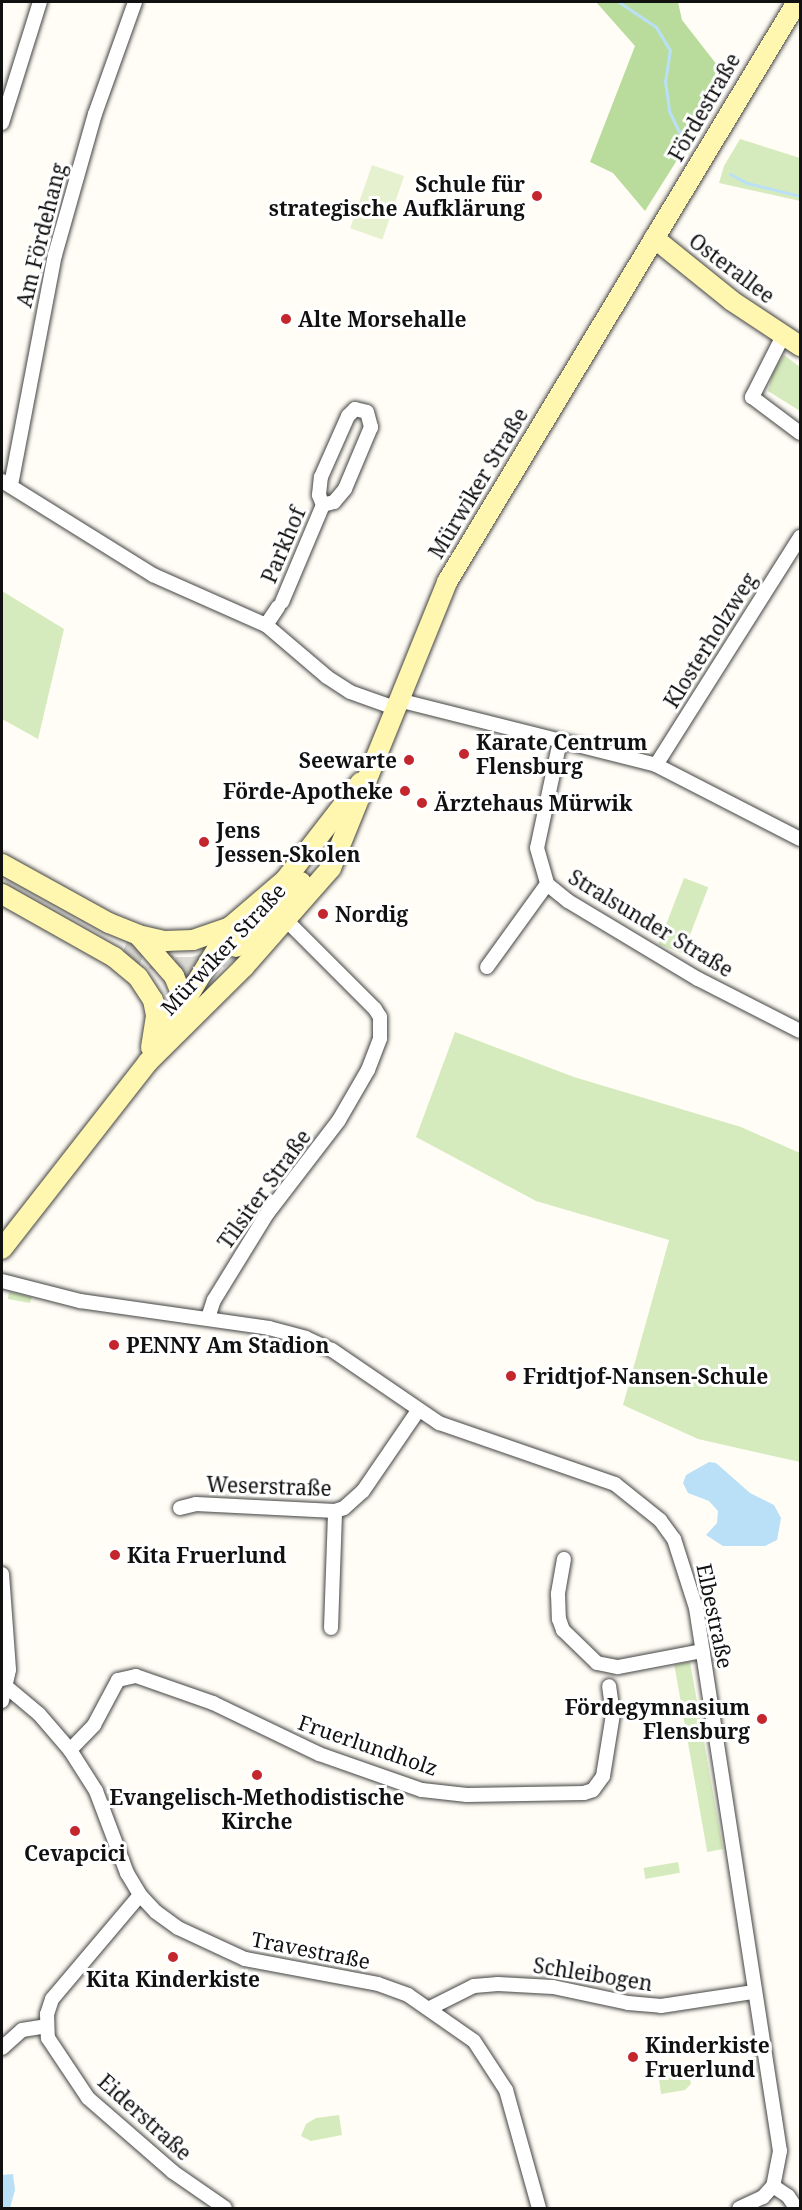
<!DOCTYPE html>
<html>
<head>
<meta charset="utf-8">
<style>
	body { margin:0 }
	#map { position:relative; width:802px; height:2210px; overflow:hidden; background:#fffdf5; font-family:"Noto Serif",serif }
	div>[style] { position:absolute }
	.green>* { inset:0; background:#d5ebbd; transform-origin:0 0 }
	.forest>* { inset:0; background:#b9dc9c }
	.pitch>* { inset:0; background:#e6f2cf; transform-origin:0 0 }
	.water>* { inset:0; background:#b9e0f7 }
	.stream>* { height:3px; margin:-1.5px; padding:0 1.5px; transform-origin:1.5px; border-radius:1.5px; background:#b9e0f7 }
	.secondary-tunnel>* { height:20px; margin-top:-10px; transform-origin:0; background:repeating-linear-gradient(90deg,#dbdad3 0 20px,transparent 0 30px) }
	.roads { filter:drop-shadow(0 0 2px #444) drop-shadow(0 0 2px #444) }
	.street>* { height:14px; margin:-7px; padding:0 7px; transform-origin:7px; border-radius:7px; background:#fff }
	.secondary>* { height:20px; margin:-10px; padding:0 10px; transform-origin:10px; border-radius:10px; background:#fff6b0 }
	.dots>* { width:16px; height:16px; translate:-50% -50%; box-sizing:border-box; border:3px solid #fff; border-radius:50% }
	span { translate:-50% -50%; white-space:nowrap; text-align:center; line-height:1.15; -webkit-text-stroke:6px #fff; paint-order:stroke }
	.street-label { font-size:21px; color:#111 }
	.poi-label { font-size:21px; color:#111; font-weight:700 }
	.right { translate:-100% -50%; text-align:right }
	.left { translate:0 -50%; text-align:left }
	.frame { position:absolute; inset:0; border:3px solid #111; pointer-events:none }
</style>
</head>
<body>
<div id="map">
	<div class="green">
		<div style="clip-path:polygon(740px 139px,800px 158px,800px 201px,719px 183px,724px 166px)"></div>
		<div style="clip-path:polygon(784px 355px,800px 367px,800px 411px,768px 391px,773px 372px)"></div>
		<div style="clip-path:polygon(2px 591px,64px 629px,38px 739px,2px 719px)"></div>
		<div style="left:684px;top:878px;width:26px;height:71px;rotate:21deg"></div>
		<div style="clip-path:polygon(455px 1032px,574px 1077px,741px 1127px,800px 1153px,800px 1462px,698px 1439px,623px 1405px,669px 1240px,536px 1201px,416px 1137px)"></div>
		<div style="clip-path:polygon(9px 1292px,32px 1297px,30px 1303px,8px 1299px)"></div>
		<div style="left:690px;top:1662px;width:190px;height:16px;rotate:80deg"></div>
		<div style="left:678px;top:1862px;width:11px;height:35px;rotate:80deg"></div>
		<div style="clip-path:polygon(657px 2064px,689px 2075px,691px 2084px,685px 2090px,661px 2094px)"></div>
		<div style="clip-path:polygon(339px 2115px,342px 2135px,311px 2141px,301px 2136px,306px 2124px,316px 2118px)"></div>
	</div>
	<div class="forest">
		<div style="clip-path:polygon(596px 2px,678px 2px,682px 20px,728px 79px,645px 211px,613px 173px,590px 162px,635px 46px)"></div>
	</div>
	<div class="pitch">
		<div style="left:372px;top:165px;width:34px;height:67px;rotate:19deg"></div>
	</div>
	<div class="water">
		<div style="clip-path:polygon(709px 1462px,716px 1463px,750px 1493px,774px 1505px,781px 1518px,777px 1540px,765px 1546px,723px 1546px,706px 1535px,717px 1523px,718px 1511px,709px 1501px,688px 1493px,683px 1483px,686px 1475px)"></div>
		<div style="clip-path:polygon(13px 2174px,15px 2190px,10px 2208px,2px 2208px,2px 2175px)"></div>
	</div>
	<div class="stream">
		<div style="left:619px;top:2px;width:45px;rotate:34deg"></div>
		<div style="left:656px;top:27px;width:27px;rotate:59deg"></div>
		<div style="left:670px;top:50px;width:31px;rotate:99deg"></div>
		<div style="left:665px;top:81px;width:30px;rotate:82deg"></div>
		<div style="left:669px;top:111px;width:28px;rotate:64deg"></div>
		<div style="left:730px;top:174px;width:19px;rotate:28deg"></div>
		<div style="left:747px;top:183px;width:55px;rotate:13.8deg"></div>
	</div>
	<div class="secondary-tunnel">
		<div style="left:124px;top:949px;width:54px;rotate:19.4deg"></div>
		<div style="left:175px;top:967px;width:18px"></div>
		<div style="left:193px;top:967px;width:26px;rotate:-16deg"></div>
		<div style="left:218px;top:960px;width:22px;rotate:-36deg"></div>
	</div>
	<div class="roads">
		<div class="street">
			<div style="left:2px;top:123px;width:127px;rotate:-72.6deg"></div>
			<div style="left:784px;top:334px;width:71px;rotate:116.9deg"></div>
			<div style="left:752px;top:397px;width:60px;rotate:36.9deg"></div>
			<div style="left:2px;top:481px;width:178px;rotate:31.9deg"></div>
			<div style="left:153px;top:575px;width:124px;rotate:23.9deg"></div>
			<div style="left:266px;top:625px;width:80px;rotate:40.4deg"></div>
			<div style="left:327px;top:677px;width:27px;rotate:33deg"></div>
			<div style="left:350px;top:692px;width:48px;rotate:19.6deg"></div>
			<div style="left:11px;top:485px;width:234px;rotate:-79.2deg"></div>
			<div style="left:55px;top:255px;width:147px;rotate:-74.2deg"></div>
			<div style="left:95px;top:114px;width:119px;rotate:-70.3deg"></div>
			<div style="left:282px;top:602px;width:105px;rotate:-67.1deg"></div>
			<div style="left:323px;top:505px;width:11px;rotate:-112deg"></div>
			<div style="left:319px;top:495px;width:18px;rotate:-84deg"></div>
			<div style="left:321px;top:477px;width:67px;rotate:-66.1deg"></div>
			<div style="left:348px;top:416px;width:10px;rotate:-45deg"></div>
			<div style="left:355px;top:409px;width:12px;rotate:14deg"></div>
			<div style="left:367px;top:412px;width:16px;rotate:75deg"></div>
			<div style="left:371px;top:427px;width:67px;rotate:112.8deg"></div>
			<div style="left:345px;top:489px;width:17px;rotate:130deg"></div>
			<div style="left:334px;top:502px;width:11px;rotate:165deg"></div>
			<div style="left:266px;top:625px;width:22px;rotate:-56deg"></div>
			<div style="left:398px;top:700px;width:266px;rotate:14.1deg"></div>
			<div style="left:656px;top:765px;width:162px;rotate:27.2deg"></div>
			<div style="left:560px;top:741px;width:109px;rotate:102.1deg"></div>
			<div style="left:537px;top:848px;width:37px;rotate:74deg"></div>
			<div style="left:547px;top:884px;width:27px;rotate:39deg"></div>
			<div style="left:568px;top:901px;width:152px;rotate:31deg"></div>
			<div style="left:698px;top:979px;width:114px;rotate:27deg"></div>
			<div style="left:656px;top:765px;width:270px;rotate:-57.7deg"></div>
			<div style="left:487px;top:967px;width:102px;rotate:-54.1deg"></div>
			<div style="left:2px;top:1281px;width:81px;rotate:14.4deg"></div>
			<div style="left:80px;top:1301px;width:191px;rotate:8.1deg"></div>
			<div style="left:269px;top:1328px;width:38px;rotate:15deg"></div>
			<div style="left:306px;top:1338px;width:29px;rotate:25deg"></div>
			<div style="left:332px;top:1350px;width:130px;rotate:34.3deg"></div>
			<div style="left:439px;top:1423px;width:186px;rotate:19.1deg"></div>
			<div style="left:615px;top:1484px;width:58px;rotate:38.7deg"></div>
			<div style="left:660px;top:1520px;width:24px;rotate:54deg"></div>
			<div style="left:674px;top:1539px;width:72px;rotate:72.3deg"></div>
			<div style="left:696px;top:1608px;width:549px;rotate:81.21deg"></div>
			<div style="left:780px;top:2151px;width:36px;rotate:101deg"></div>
			<div style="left:773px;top:2186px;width:15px;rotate:132deg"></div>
			<div style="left:763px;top:2197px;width:26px;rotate:155deg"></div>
			<div style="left:208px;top:1318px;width:19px;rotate:-72deg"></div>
			<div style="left:214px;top:1300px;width:101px;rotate:-58.4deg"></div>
			<div style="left:267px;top:1214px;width:118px;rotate:-52.5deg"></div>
			<div style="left:339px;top:1120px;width:58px;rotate:-59.9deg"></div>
			<div style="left:368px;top:1070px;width:34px;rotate:-69deg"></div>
			<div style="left:380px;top:1038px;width:21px;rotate:-90deg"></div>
			<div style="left:380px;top:1017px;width:9px;rotate:-122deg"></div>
			<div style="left:375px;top:1009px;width:126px;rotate:-135deg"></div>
			<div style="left:180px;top:1508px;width:16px;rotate:-14deg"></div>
			<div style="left:196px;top:1504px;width:139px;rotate:2.9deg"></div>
			<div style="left:335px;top:1511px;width:9px;rotate:-18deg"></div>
			<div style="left:344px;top:1508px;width:25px;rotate:-42deg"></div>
			<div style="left:363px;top:1491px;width:96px;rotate:-55.6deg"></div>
			<div style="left:564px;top:1559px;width:36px;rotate:100deg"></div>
			<div style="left:558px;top:1594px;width:25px;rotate:88deg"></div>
			<div style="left:559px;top:1619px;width:12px;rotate:70deg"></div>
			<div style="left:563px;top:1630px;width:47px;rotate:44.1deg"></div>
			<div style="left:597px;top:1663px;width:21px;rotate:11deg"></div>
			<div style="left:618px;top:1667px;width:86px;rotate:-10.7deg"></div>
			<div style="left:2px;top:1574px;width:96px;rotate:85.8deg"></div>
			<div style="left:9px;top:1670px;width:32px;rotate:103deg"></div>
			<div style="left:331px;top:1628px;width:117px;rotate:-88deg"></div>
			<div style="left:2px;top:1683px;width:48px;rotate:40deg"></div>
			<div style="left:39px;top:1714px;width:48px;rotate:49.3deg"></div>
			<div style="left:70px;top:1750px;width:49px;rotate:57.6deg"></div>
			<div style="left:96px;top:1791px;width:88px;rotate:69.3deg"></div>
			<div style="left:127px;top:1873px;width:26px;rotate:59deg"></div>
			<div style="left:140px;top:1895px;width:23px;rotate:47deg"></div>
			<div style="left:156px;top:1912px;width:27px;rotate:36deg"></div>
			<div style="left:178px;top:1928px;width:74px;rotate:24.8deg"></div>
			<div style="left:245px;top:1959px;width:135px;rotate:10.6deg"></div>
			<div style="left:378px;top:1984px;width:32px;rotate:20deg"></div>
			<div style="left:408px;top:1995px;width:80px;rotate:34.9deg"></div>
			<div style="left:474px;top:2041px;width:59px;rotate:56.9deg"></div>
			<div style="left:506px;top:2090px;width:123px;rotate:74.4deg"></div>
			<div style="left:70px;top:1750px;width:35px;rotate:-46deg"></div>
			<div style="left:94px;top:1725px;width:51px;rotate:-61.9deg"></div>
			<div style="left:118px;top:1680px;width:18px;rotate:-13deg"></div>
			<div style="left:136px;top:1676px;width:82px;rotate:19.3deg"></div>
			<div style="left:213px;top:1703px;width:118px;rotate:25.7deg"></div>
			<div style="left:319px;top:1754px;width:109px;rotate:19.3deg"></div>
			<div style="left:422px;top:1790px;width:45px;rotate:6.3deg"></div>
			<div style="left:467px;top:1795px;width:117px;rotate:-1deg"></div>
			<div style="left:584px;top:1793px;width:9px;rotate:-18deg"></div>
			<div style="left:593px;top:1790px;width:17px;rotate:-54deg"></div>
			<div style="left:603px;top:1776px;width:63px;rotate:-80.8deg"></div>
			<div style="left:613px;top:1714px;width:28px;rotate:-98deg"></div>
			<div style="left:140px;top:1895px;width:136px;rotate:130.2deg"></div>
			<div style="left:52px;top:1999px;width:16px;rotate:108deg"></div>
			<div style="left:47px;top:2014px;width:24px;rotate:88deg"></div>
			<div style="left:48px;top:2038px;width:72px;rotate:56.3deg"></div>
			<div style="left:88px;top:2098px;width:113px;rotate:41deg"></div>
			<div style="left:173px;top:2172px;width:63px;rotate:34.7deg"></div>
			<div style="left:430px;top:2008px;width:49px;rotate:-26.6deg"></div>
			<div style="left:474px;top:1986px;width:24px;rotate:-5deg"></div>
			<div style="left:498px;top:1984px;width:55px;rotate:3.1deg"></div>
			<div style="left:553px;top:1987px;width:77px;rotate:12deg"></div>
			<div style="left:628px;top:2003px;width:33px;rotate:5deg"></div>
			<div style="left:661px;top:2006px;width:94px;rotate:-8.6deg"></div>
			<div style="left:2px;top:2048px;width:27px;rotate:-42deg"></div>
			<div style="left:22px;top:2030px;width:24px;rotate:-9deg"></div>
			<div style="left:773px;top:2186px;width:18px;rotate:34deg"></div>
			<div style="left:788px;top:2196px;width:14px;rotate:56deg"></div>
		</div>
		<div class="secondary">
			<div style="left:654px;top:238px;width:100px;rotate:38.9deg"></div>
			<div style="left:732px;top:301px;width:82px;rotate:33.5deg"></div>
			<div style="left:2px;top:864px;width:122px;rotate:28.9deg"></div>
			<div style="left:109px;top:923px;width:31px;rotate:22deg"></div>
			<div style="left:138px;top:935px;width:28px;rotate:13deg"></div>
			<div style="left:165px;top:941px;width:28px;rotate:-2deg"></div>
			<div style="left:193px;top:940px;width:39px;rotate:-19deg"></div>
			<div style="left:2px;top:894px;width:129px;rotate:29.4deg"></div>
			<div style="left:114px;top:957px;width:31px;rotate:40deg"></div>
			<div style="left:138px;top:977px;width:27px;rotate:57deg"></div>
			<div style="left:153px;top:1000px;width:16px;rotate:79deg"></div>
			<div style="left:156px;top:1016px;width:32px;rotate:99deg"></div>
			<div style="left:138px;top:935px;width:55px;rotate:48.7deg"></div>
			<div style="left:174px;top:976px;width:16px;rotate:68deg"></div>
			<div style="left:180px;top:991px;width:19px;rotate:90deg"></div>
			<div style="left:236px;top:947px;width:92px;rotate:-45deg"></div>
			<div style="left:163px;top:1037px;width:130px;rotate:-58.5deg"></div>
			<div style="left:231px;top:926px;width:71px;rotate:-40.4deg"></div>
			<div style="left:285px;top:880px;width:124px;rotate:-52.2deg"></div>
			<div style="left:2px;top:1249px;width:237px;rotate:-52deg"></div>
			<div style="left:148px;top:1062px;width:135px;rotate:-44.7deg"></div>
			<div style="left:244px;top:967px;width:132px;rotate:-48.7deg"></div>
			<div style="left:331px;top:868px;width:309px;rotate:-67.9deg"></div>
			<div style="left:447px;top:582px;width:677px;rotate:-58.89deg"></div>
		</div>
	</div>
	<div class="dots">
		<div style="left:537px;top:196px;background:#c4262e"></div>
		<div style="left:286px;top:319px;background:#c4262e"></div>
		<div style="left:464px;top:754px;background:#c4262e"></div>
		<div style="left:409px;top:760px;background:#c4262e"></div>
		<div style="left:405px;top:791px;background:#c4262e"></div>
		<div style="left:422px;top:803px;background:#c4262e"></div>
		<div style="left:204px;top:842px;background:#c4262e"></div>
		<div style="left:323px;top:914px;background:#c4262e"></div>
		<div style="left:114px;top:1345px;background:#c4262e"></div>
		<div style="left:511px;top:1376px;background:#c4262e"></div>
		<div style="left:115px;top:1555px;background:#c4262e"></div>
		<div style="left:762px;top:1719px;background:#c4262e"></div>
		<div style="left:257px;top:1775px;background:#c4262e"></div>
		<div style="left:75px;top:1831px;background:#c4262e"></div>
		<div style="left:173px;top:1957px;background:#c4262e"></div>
		<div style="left:633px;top:2057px;background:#c4262e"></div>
	</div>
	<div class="street-label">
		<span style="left:704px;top:107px;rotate:-60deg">Fördestraße</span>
		<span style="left:41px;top:235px;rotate:-76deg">Am Fördehang</span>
		<span style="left:732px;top:268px;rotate:37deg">Osterallee</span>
		<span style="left:478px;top:483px;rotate:-59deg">Mürwiker Straße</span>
		<span style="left:283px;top:545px;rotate:-67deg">Parkhof</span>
		<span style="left:710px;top:640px;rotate:-58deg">Klosterholzweg</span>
		<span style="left:651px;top:923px;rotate:31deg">Stralsunder Straße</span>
		<span style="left:223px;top:949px;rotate:-47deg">Mürwiker Straße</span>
		<span style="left:264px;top:1189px;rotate:-54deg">Tilsiter Straße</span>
		<span style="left:269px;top:1486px;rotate:2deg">Weserstraße</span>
		<span style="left:715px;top:1616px;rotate:78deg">Elbestraße</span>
		<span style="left:368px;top:1745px;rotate:19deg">Fruerlundholz</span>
		<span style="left:311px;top:1950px;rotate:11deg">Travestraße</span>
		<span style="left:593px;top:1974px;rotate:9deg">Schleibogen</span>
		<span style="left:145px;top:2117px;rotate:42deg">Eiderstraße</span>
	</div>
	<div class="poi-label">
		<span class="right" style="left:525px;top:196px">Schule für<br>strategische Aufklärung</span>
		<span class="left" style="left:298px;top:319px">Alte Morsehalle</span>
		<span class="left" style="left:476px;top:754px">Karate Centrum<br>Flensburg</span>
		<span class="right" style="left:397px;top:760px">Seewarte</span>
		<span class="right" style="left:393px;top:791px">Förde-Apotheke</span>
		<span class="left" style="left:434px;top:803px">Ärztehaus Mürwik</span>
		<span class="left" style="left:216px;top:842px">Jens<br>Jessen-Skolen</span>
		<span class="left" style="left:335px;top:914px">Nordig</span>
		<span class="left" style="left:126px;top:1345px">PENNY Am Stadion</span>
		<span class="left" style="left:523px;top:1376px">Fridtjof-Nansen-Schule</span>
		<span class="left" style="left:127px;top:1555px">Kita Fruerlund</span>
		<span class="right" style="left:750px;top:1719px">Fördegymnasium<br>Flensburg</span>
		<span style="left:257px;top:1809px">Evangelisch-Methodistische<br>Kirche</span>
		<span style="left:75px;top:1853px">Cevapcici</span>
		<span style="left:173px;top:1979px">Kita Kinderkiste</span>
		<span class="left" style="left:645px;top:2057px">Kinderkiste<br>Fruerlund</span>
	</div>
	<div class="frame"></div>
</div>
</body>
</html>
